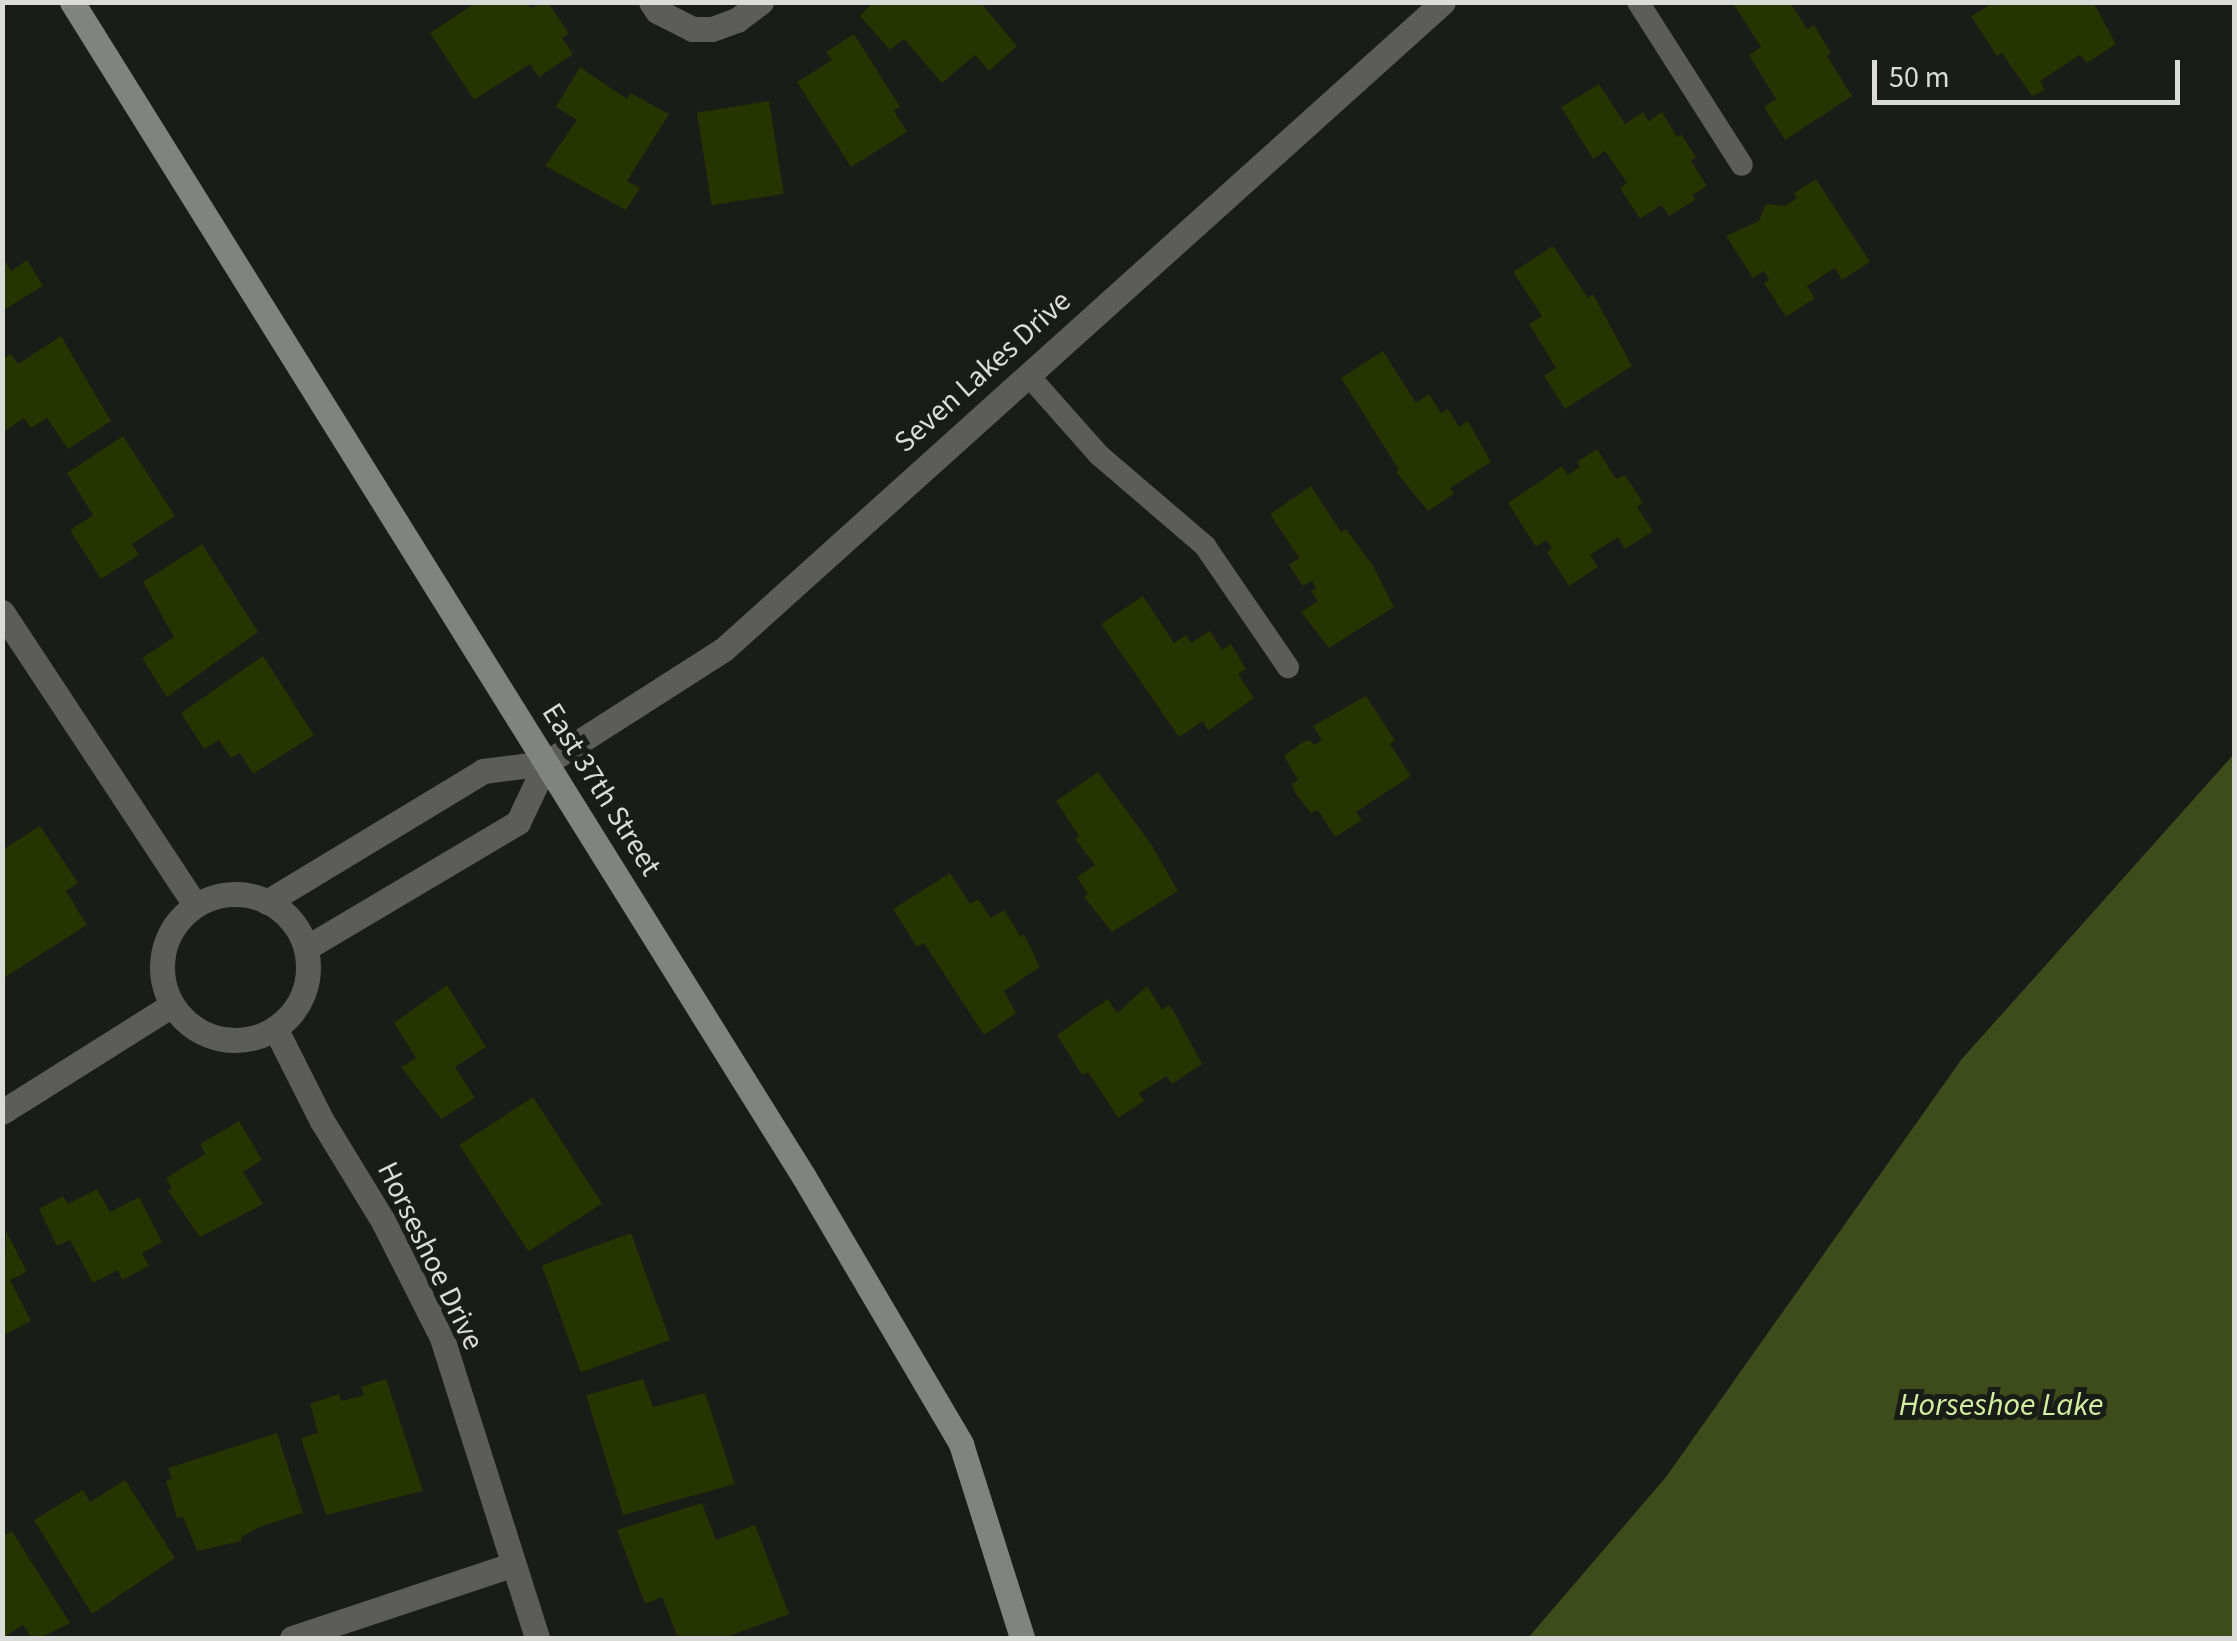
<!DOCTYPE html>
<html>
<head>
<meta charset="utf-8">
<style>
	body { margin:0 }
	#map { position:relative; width:2237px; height:1641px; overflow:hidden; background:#1a1c17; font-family:"Source Sans 3",sans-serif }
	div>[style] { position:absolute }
	.water>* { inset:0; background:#3d4c1a }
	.building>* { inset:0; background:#263400; transform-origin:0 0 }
	.lane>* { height:22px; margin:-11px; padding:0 11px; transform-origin:11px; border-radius:11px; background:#5c5d5a }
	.street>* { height:25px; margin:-12.5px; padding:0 12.5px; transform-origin:12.5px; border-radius:12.5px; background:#5c5d5a }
	.street>.ring { margin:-12.5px; padding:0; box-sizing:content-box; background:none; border:25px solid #5c5d5a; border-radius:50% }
	.secondary>* { height:25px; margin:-12.5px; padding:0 12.5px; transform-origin:12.5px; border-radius:12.5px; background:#81837f }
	span { translate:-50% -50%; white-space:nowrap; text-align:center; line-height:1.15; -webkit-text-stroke:10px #1a1c17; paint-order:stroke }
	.street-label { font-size:30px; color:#dbdcd9 }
	.water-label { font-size:32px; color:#d2ee9f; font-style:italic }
	.frame { position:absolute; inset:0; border:5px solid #dbdcd9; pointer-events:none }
	.scale { position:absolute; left:1872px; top:60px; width:308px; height:45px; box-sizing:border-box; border:5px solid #dbdcd9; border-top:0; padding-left:12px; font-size:30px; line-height:35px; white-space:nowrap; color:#dbdcd9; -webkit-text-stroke:8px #1a1c17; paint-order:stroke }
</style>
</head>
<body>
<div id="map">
	<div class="water">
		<div style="clip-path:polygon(2234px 754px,2234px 1638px,1528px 1638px,1666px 1477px,1961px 1060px)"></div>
	</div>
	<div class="building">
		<div style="clip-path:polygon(477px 2px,527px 2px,530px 8px,548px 2px,569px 34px,562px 38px,573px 54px,539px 77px,530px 64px,474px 100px,430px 33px)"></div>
		<div style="clip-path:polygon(873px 2px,980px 2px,1017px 46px,989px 71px,975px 55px,942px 83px,904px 39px,890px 50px,860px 16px)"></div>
		<div style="clip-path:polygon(1732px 2px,1790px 2px,1807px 29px,1814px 25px,1831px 53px,1827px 56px,1852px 96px,1785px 140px,1764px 107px,1776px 99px,1749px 55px,1761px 47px)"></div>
		<div style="clip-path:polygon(1985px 2px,2093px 2px,2116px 44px,2087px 63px,2080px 55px,2040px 81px,2045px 90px,2032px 96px,2002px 53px,1997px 56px,1971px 16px,1988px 6px)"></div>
		<div style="clip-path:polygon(854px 34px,900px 107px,894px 111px,907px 132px,851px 167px,797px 82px,832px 60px,826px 52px)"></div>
		<div style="clip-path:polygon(580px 67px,627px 99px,630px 93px,669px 114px,627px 181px,640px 188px,626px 210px,545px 166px,577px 120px,556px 107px)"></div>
		<div style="clip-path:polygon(1599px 84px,1625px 124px,1643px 112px,1649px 121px,1662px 112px,1677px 137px,1681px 134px,1696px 157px,1691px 161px,1707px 186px,1693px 195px,1695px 200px,1669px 216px,1661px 205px,1640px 219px,1620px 188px,1627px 183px,1605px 151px,1593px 159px,1561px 107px)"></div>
		<div style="left:769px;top:101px;width:94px;height:73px;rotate:81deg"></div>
		<div style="clip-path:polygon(1816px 179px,1870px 262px,1842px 280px,1835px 268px,1807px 286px,1815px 298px,1786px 317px,1764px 283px,1769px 280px,1764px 271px,1753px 278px,1726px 236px,1759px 221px,1766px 204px,1785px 206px,1797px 198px,1794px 193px)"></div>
		<div style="clip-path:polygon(1553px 246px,1588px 298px,1593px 294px,1632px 366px,1565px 409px,1544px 376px,1556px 368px,1529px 324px,1542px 316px,1513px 272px)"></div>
		<div style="clip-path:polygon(2px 257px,11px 271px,27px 260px,43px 286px,2px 311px)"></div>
		<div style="clip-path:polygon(61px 336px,111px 421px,68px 449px,47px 418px,31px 428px,24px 418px,2px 433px,2px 359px,11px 354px,18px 364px)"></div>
		<div style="clip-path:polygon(1383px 351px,1416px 403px,1429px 394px,1441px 413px,1448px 409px,1459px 427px,1468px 421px,1491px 462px,1450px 488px,1454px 494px,1428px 511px,1396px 472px,1399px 470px,1341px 378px)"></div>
		<div style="clip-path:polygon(123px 436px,175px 516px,132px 544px,139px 555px,101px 579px,70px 530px,93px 515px,67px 473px)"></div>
		<div style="clip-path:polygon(1597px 449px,1616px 479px,1625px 475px,1643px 503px,1637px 507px,1653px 531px,1625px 549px,1618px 537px,1590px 555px,1598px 567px,1569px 586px,1547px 552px,1552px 548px,1546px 540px,1536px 547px,1508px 503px,1562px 466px,1568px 475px,1580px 467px,1577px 462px)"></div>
		<div style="clip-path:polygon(1311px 486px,1341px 532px,1346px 529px,1373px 566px,1394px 607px,1329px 648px,1301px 612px,1318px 601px,1311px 591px,1316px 588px,1312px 581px,1303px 586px,1289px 565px,1299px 558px,1270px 514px)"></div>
		<div style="clip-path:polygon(202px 544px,258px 632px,167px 697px,142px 658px,174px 637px,143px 582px)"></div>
		<div style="clip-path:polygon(1143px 596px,1174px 643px,1186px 635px,1191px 643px,1210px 631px,1222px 650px,1231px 644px,1246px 669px,1238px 674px,1254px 698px,1208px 731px,1203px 721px,1179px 737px,1101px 624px)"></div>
		<div style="clip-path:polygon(263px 656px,314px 735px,253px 774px,240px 753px,231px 758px,219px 740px,204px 749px,181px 713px)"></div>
		<div style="clip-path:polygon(1366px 696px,1395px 740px,1390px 744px,1411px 776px,1356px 812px,1362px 820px,1335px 837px,1318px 810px,1311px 813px,1295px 793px,1292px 784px,1298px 780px,1284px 756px,1303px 742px,1310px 740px,1314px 745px,1322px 740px,1313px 726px)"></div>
		<div style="clip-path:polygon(1098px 772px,1151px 844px,1178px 891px,1112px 932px,1084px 897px,1088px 894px,1077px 877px,1095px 865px,1075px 839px,1079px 836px,1056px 801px)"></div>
		<div style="clip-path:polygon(40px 826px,78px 883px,66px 891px,87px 925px,2px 979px,2px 850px)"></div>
		<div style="clip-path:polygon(950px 873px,970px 904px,978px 899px,991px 918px,1004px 910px,1021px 937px,1024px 934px,1040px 967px,1004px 991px,1016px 1013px,984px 1035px,924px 943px,917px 947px,893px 909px)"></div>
		<div style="clip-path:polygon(447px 985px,486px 1047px,455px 1067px,475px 1098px,441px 1119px,401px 1067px,416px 1058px,394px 1023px)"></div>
		<div style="clip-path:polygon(1147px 986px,1162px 1010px,1169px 1005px,1173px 1010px,1202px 1064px,1172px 1084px,1167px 1076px,1139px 1093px,1144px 1101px,1118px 1118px,1088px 1072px,1082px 1075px,1057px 1035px,1108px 999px,1117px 1013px)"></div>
		<div style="left:533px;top:1097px;width:127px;height:88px;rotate:57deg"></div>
		<div style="clip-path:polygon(239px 1121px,262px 1160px,243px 1172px,263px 1204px,200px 1237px,168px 1191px,172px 1188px,166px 1178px,205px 1154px,200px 1144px)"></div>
		<div style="clip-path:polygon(97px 1189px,110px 1212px,139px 1197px,162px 1242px,142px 1253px,149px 1266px,122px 1280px,118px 1270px,93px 1283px,70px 1240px,57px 1246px,39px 1209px,63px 1196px,68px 1204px)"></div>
		<div style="clip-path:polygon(6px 1231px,27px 1272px,10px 1280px,31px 1321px,2px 1336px)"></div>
		<div style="left:631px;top:1233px;width:114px;height:95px;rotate:70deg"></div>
		<div style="clip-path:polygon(386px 1379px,423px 1491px,326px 1515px,301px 1438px,318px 1433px,310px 1404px,339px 1394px,341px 1401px,364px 1395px,361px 1387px)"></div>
		<div style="clip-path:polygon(643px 1379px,653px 1407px,705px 1393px,735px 1484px,623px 1515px,586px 1395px)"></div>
		<div style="clip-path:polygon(277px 1433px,303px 1513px,260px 1527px,241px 1537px,242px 1541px,197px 1551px,183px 1517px,177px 1518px,166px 1481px,172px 1479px,168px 1468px)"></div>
		<div style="clip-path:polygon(125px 1480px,175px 1558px,92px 1614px,34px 1520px,83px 1490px,90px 1502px)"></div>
		<div style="clip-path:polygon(702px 1503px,716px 1540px,755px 1525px,789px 1614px,724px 1638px,678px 1638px,662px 1597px,645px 1604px,617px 1530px)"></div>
		<div style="clip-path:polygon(12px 1531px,70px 1623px,40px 1638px,32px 1638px,23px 1625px,2px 1638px,2px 1537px)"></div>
	</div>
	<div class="lane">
		<div style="left:1638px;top:2px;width:193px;rotate:57.5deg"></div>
		<div style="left:1028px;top:375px;width:107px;rotate:48.4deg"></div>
		<div style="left:1099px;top:455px;width:140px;rotate:40.6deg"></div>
		<div style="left:1205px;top:546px;width:147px;rotate:55.6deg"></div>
	</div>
	<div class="street">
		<div style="left:651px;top:2px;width:11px;rotate:56deg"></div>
		<div style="left:657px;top:11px;width:39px;rotate:27deg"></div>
		<div style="left:692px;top:29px;width:20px"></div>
		<div style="left:712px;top:29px;width:27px;rotate:-20deg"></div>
		<div style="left:737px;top:20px;width:30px;rotate:-37deg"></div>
		<div style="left:2px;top:612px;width:351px;rotate:56.6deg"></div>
		<div class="ring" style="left:162px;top:894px;width:121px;height:121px"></div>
		<div style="left:267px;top:902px;width:253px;rotate:-31.2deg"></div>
		<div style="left:483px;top:771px;width:64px;rotate:-7.2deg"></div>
		<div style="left:546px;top:763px;width:211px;rotate:-32.6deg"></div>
		<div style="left:724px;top:649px;width:967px;rotate:-41.98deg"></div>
		<div style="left:306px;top:948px;width:247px;rotate:-30.7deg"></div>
		<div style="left:518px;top:822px;width:65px;rotate:-64.6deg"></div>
		<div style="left:275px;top:1028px;width:104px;rotate:63.2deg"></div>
		<div style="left:322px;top:1121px;width:117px;rotate:58.6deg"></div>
		<div style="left:383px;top:1221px;width:131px;rotate:63.2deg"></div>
		<div style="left:442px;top:1338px;width:315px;rotate:72.4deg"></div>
		<div style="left:2px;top:1112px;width:201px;rotate:-32.2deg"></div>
		<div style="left:292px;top:1638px;width:231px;rotate:-18.4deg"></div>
	</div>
	<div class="secondary">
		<div style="left:72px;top:2px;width:1384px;rotate:58.08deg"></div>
		<div style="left:804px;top:1177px;width:310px;rotate:59.5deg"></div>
		<div style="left:961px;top:1444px;width:203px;rotate:72.5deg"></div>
	</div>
	<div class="street-label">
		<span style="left:983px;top:372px;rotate:-42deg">Seven Lakes Drive</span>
		<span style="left:601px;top:790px;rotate:58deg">East 37th Street</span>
		<span style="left:430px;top:1256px;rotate:64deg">Horseshoe Drive</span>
	</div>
	<div class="water-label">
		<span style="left:2001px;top:1405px">Horseshoe Lake</span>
	</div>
	<div class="frame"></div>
	<div class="scale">50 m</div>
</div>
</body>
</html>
